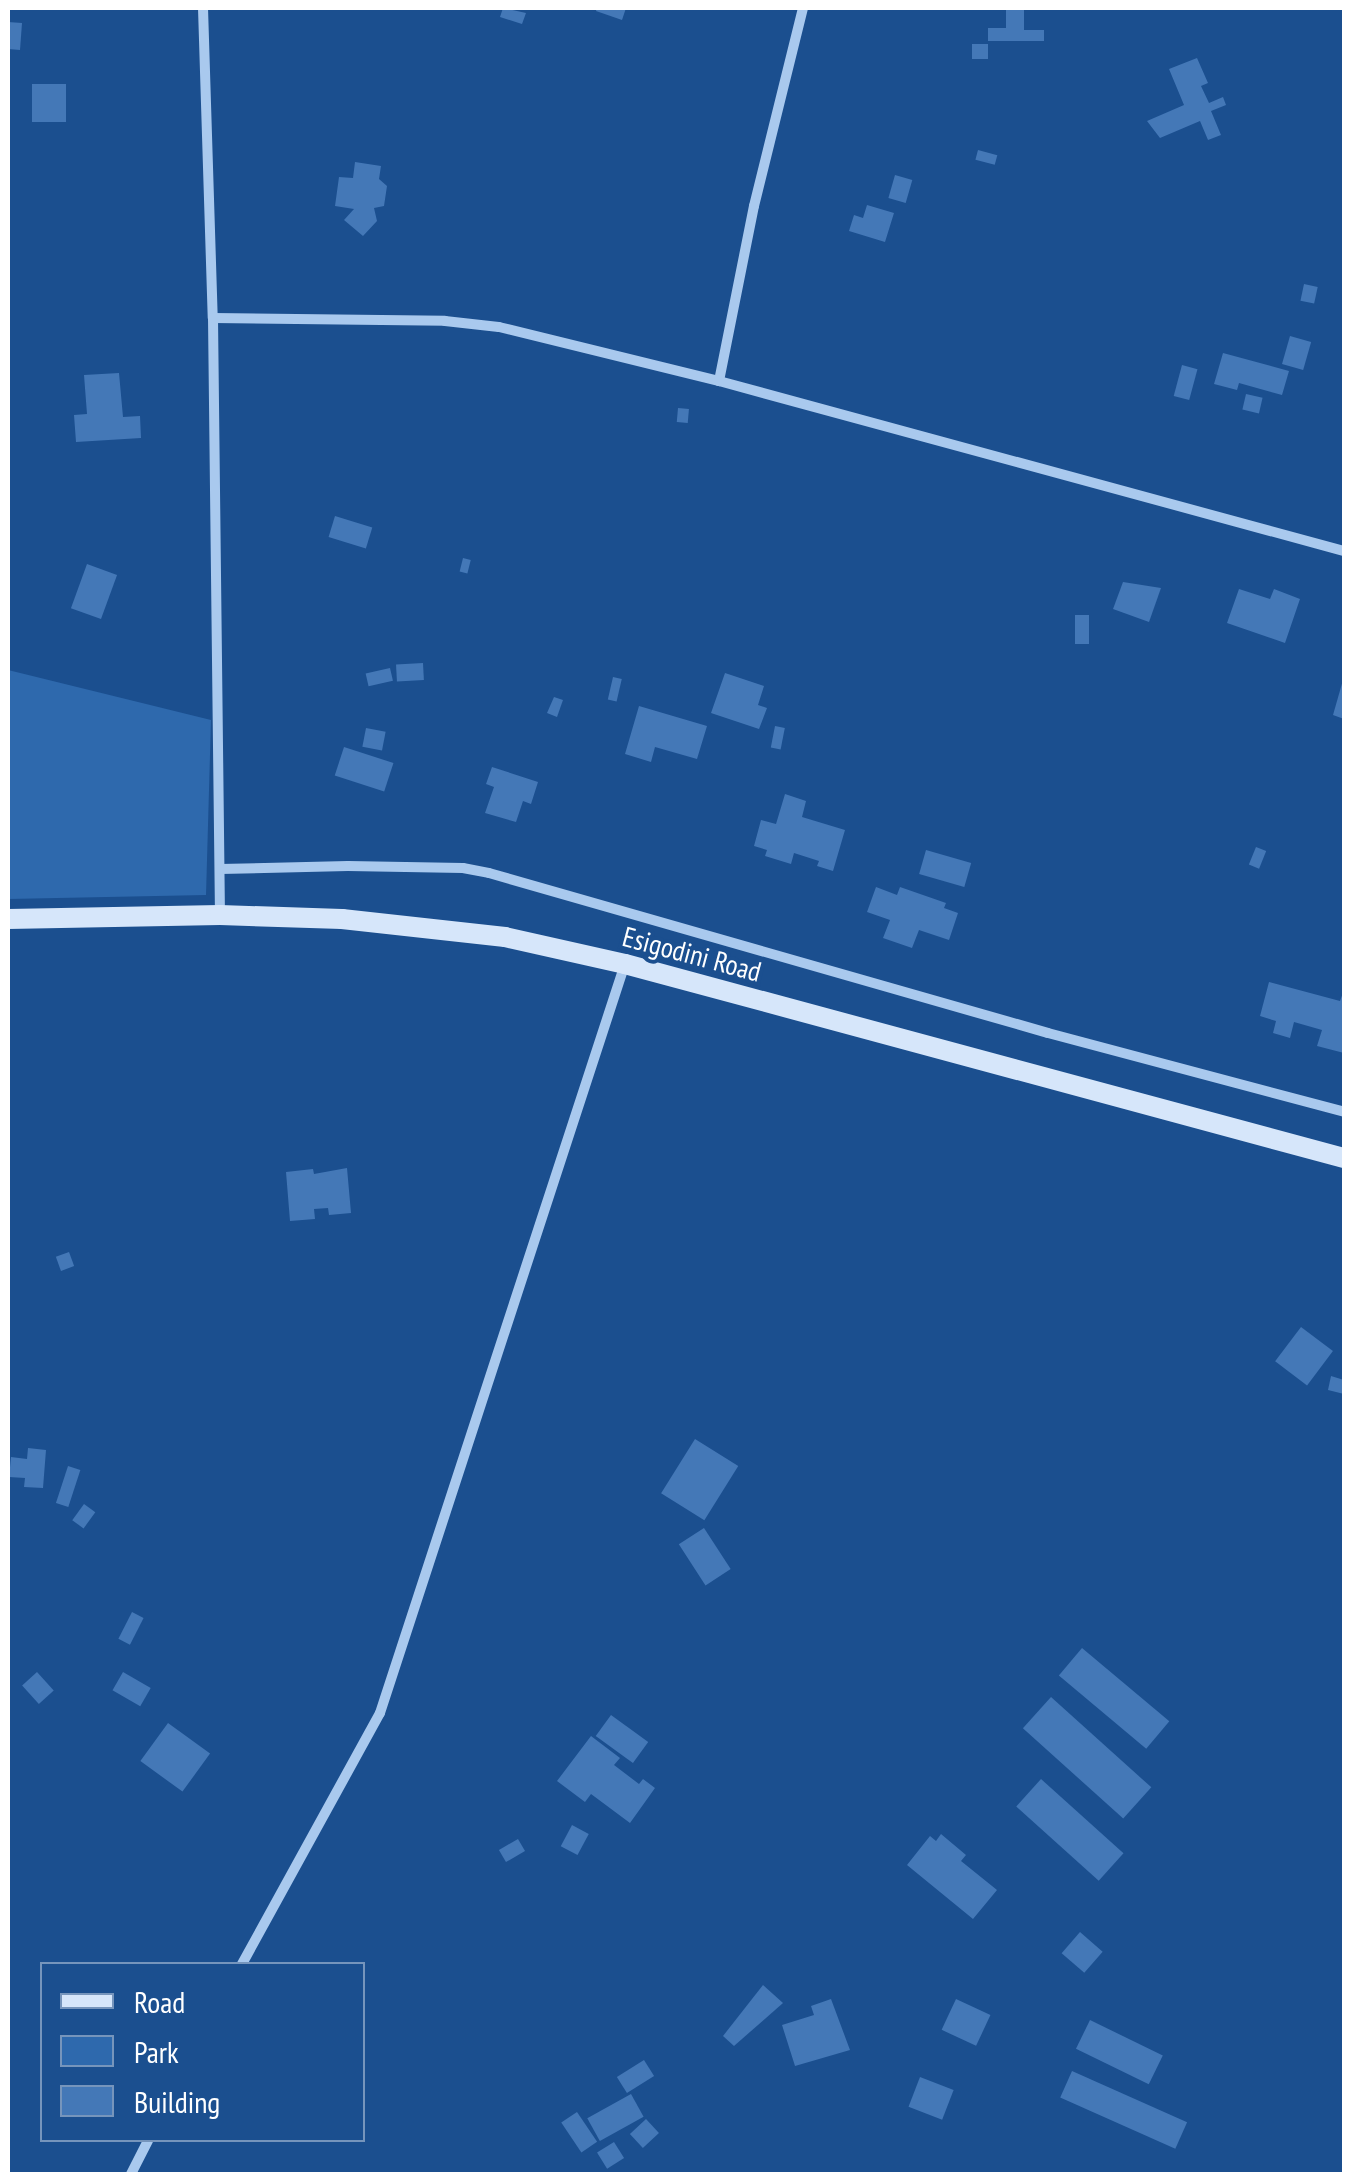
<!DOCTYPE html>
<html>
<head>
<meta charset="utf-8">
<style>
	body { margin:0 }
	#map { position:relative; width:1352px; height:2182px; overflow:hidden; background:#1b4f8f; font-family:"PT Sans Narrow",sans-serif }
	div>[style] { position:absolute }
	.green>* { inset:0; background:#2e69ad }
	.building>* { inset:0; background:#4478b7; transform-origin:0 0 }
	.street>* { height:10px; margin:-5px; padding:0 5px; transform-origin:5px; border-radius:5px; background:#a9c9ee }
	.secondary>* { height:20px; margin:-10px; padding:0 10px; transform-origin:10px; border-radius:10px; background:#d6e6fa }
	span { translate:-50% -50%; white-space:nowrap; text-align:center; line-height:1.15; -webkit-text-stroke:8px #1b4f8f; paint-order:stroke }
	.street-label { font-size:28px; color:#fff }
	.frame { position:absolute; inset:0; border:10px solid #fff; pointer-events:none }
	.legend { position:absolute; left:40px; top:1962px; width:325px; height:180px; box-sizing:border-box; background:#1b4f8f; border:2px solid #7695bc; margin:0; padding:12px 18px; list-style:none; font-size:30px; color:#fff }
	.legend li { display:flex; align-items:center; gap:20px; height:50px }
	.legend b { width:50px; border:2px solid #7695bc }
</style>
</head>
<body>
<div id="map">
	<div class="green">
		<div style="clip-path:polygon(8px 670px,211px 720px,206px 895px,8px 899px)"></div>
	</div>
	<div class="building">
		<div style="clip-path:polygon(503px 8px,526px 13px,522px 24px,500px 17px)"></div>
		<div style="clip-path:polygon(597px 8px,626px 8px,622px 20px,596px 11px)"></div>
		<div style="clip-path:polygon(1006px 8px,1024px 8px,1024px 30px,1044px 30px,1044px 41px,988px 41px,988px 28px,1006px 28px)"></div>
		<div style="clip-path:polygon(8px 22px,22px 23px,20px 50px,8px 49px)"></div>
		<div style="left:972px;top:44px;width:16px;height:15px"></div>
		<div style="clip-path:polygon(1197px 58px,1208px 83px,1201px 86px,1209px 103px,1223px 97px,1226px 105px,1211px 111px,1221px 135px,1208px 140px,1200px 121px,1160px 138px,1147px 121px,1184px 105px,1169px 69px)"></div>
		<div style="left:66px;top:84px;width:38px;height:34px;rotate:90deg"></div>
		<div style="left:978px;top:150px;width:20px;height:10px;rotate:15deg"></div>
		<div style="clip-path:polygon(355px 162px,381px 166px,379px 179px,387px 186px,384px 206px,374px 208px,377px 221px,363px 236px,344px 220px,354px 209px,335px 206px,339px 177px,353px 178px)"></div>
		<div style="left:895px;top:175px;width:18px;height:24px;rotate:16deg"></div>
		<div style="clip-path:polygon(867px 205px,894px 213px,885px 242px,849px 231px,854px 215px,863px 218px)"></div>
		<div style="left:1304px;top:284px;width:14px;height:17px;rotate:12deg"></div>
		<div style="left:1290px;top:336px;width:22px;height:29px;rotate:16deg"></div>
		<div style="clip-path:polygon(1223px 353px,1289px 371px,1282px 395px,1239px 383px,1237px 390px,1214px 384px)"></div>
		<div style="left:1182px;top:365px;width:16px;height:32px;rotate:15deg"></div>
		<div style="clip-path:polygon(119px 373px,123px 417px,140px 416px,141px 438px,76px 442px,74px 415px,87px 414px,84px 375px)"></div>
		<div style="left:1246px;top:394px;width:17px;height:16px;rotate:13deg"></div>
		<div style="left:678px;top:408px;width:11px;height:14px;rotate:5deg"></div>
		<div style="left:335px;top:516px;width:39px;height:22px;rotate:17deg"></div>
		<div style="left:463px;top:558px;width:8px;height:14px;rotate:14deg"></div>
		<div style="left:87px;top:564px;width:32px;height:47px;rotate:20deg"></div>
		<div style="clip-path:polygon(1123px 582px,1161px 588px,1149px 622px,1113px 609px)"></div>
		<div style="clip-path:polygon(1239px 589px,1270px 599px,1274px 589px,1300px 599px,1285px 643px,1227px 623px)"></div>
		<div style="left:1089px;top:615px;width:29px;height:14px;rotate:90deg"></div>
		<div style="left:423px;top:663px;width:17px;height:27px;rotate:87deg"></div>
		<div style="left:390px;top:668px;width:13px;height:25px;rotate:77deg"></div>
		<div style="clip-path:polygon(725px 673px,764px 686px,758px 705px,767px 708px,759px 729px,711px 713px)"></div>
		<div style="left:613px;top:677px;width:9px;height:23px;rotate:13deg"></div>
		<div style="clip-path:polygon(1343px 680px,1344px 680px,1344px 719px,1333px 715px)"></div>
		<div style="clip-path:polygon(554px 697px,563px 700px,557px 717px,547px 713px)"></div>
		<div style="clip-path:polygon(639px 706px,707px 726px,697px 759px,655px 747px,651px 762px,625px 754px)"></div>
		<div style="left:775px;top:726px;width:10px;height:22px;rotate:11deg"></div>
		<div style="left:366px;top:728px;width:20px;height:19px;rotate:11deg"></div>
		<div style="left:344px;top:747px;width:52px;height:30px;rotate:18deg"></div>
		<div style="clip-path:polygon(492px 767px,538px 782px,531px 804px,523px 801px,516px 822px,485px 813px,494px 787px,486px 784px)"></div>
		<div style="clip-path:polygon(785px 794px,806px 801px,802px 817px,845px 830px,833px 871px,817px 866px,819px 861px,794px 853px,791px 864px,765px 856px,767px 850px,754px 846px,761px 820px,776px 824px)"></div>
		<div style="left:1256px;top:847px;width:11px;height:19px;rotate:22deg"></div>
		<div style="left:926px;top:850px;width:47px;height:25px;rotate:16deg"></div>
		<div style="clip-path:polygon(876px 887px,897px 895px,900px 887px,946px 903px,944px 908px,958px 913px,949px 940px,919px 930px,912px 948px,883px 938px,890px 920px,867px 912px)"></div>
		<div style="clip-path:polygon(1269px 982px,1340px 1001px,1344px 990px,1344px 1053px,1317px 1046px,1322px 1030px,1294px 1022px,1290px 1038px,1273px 1033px,1276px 1021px,1260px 1016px)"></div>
		<div style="clip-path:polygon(347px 1168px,351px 1213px,329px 1215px,328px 1208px,314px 1209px,315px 1219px,290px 1221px,286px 1172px,313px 1169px,314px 1174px)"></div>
		<div style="left:69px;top:1252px;width:15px;height:14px;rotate:70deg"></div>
		<div style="left:1301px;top:1327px;width:40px;height:43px;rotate:37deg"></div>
		<div style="clip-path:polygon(1331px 1376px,1344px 1380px,1344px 1394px,1328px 1390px)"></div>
		<div style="left:695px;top:1439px;width:51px;height:64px;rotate:32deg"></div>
		<div style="clip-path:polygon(28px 1448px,46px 1450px,43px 1488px,24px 1487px,25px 1478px,9px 1477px,11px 1457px,27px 1459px)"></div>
		<div style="left:68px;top:1466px;width:13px;height:39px;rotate:18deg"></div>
		<div style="left:84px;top:1504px;width:14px;height:20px;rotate:36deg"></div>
		<div style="left:704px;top:1528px;width:49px;height:30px;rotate:57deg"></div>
		<div style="left:132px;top:1612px;width:13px;height:30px;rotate:27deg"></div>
		<div style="left:1082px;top:1648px;width:114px;height:36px;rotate:40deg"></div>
		<div style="left:37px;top:1672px;width:25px;height:20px;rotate:48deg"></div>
		<div style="left:123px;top:1672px;width:32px;height:21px;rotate:30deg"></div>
		<div style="left:1051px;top:1697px;width:135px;height:42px;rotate:42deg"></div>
		<div style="left:611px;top:1715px;width:46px;height:26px;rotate:36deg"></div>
		<div style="left:168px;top:1723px;width:52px;height:47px;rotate:36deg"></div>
		<div style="clip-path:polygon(591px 1736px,620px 1758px,614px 1765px,639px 1784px,643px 1779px,655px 1788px,630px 1823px,591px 1794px,585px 1802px,557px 1781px)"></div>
		<div style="left:1041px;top:1779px;width:111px;height:37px;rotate:42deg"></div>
		<div style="left:572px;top:1825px;width:19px;height:24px;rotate:28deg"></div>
		<div style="clip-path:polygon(941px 1834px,966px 1855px,961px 1861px,997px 1890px,973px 1919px,907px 1865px,930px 1836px,936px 1841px)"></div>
		<div style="left:518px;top:1839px;width:14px;height:22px;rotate:60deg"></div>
		<div style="left:1080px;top:1932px;width:30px;height:28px;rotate:41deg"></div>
		<div style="clip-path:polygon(763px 1985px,783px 2003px,734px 2046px,723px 2036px)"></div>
		<div style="clip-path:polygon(831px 1999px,850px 2050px,795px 2066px,782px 2025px,814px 2015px,811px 2006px)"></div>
		<div style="left:956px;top:1999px;width:38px;height:34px;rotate:25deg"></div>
		<div style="left:1090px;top:2020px;width:81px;height:32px;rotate:26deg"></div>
		<div style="left:644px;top:2060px;width:19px;height:32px;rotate:58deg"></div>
		<div style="left:1072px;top:2071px;width:126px;height:29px;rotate:24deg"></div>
		<div style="left:920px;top:2077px;width:36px;height:32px;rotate:21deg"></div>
		<div style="left:631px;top:2094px;width:26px;height:50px;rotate:61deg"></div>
		<div style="left:577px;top:2112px;width:36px;height:19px;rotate:56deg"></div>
		<div style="left:646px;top:2119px;width:19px;height:22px;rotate:47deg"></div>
		<div style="left:614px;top:2142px;width:19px;height:20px;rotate:58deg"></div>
	</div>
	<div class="street">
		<div style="left:203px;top:8px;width:310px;rotate:88.2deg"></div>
		<div style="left:213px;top:318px;width:597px;rotate:89.33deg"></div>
		<div style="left:213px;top:318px;width:232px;rotate:0.7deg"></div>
		<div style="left:445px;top:321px;width:54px;rotate:6.3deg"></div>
		<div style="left:499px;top:327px;width:227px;rotate:13.8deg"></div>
		<div style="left:719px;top:381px;width:648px;rotate:15.22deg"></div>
		<div style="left:719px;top:381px;width:178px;rotate:-78.7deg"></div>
		<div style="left:754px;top:206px;width:204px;rotate:-76.1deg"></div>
		<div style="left:220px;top:869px;width:128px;rotate:-1.3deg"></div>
		<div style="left:348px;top:866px;width:115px;rotate:1deg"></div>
		<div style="left:463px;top:868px;width:26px;rotate:11deg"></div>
		<div style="left:489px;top:873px;width:581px;rotate:15.97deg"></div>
		<div style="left:1048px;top:1033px;width:306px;rotate:14.9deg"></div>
		<div style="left:242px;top:1964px;width:286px;rotate:-61.2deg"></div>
		<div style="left:380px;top:1713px;width:788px;rotate:-71.89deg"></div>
		<div style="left:131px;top:2174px;width:38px;rotate:-63deg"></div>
	</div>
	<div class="secondary">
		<div style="left:8px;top:919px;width:212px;rotate:-1.1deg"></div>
		<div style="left:220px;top:915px;width:122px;rotate:1.9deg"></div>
		<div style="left:342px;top:919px;width:164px;rotate:6.3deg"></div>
		<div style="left:505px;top:937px;width:123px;rotate:12.7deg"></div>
		<div style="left:625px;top:964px;width:745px;rotate:15.1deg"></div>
	</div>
	<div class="street-label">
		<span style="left:692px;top:954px;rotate:15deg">Esigodini Road</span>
	</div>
	<div class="frame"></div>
	<ul class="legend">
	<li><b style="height:12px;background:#d6e6fa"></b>Road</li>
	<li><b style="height:28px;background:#2e69ad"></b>Park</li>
	<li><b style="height:28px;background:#4478b7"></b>Building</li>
	</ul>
</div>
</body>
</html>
